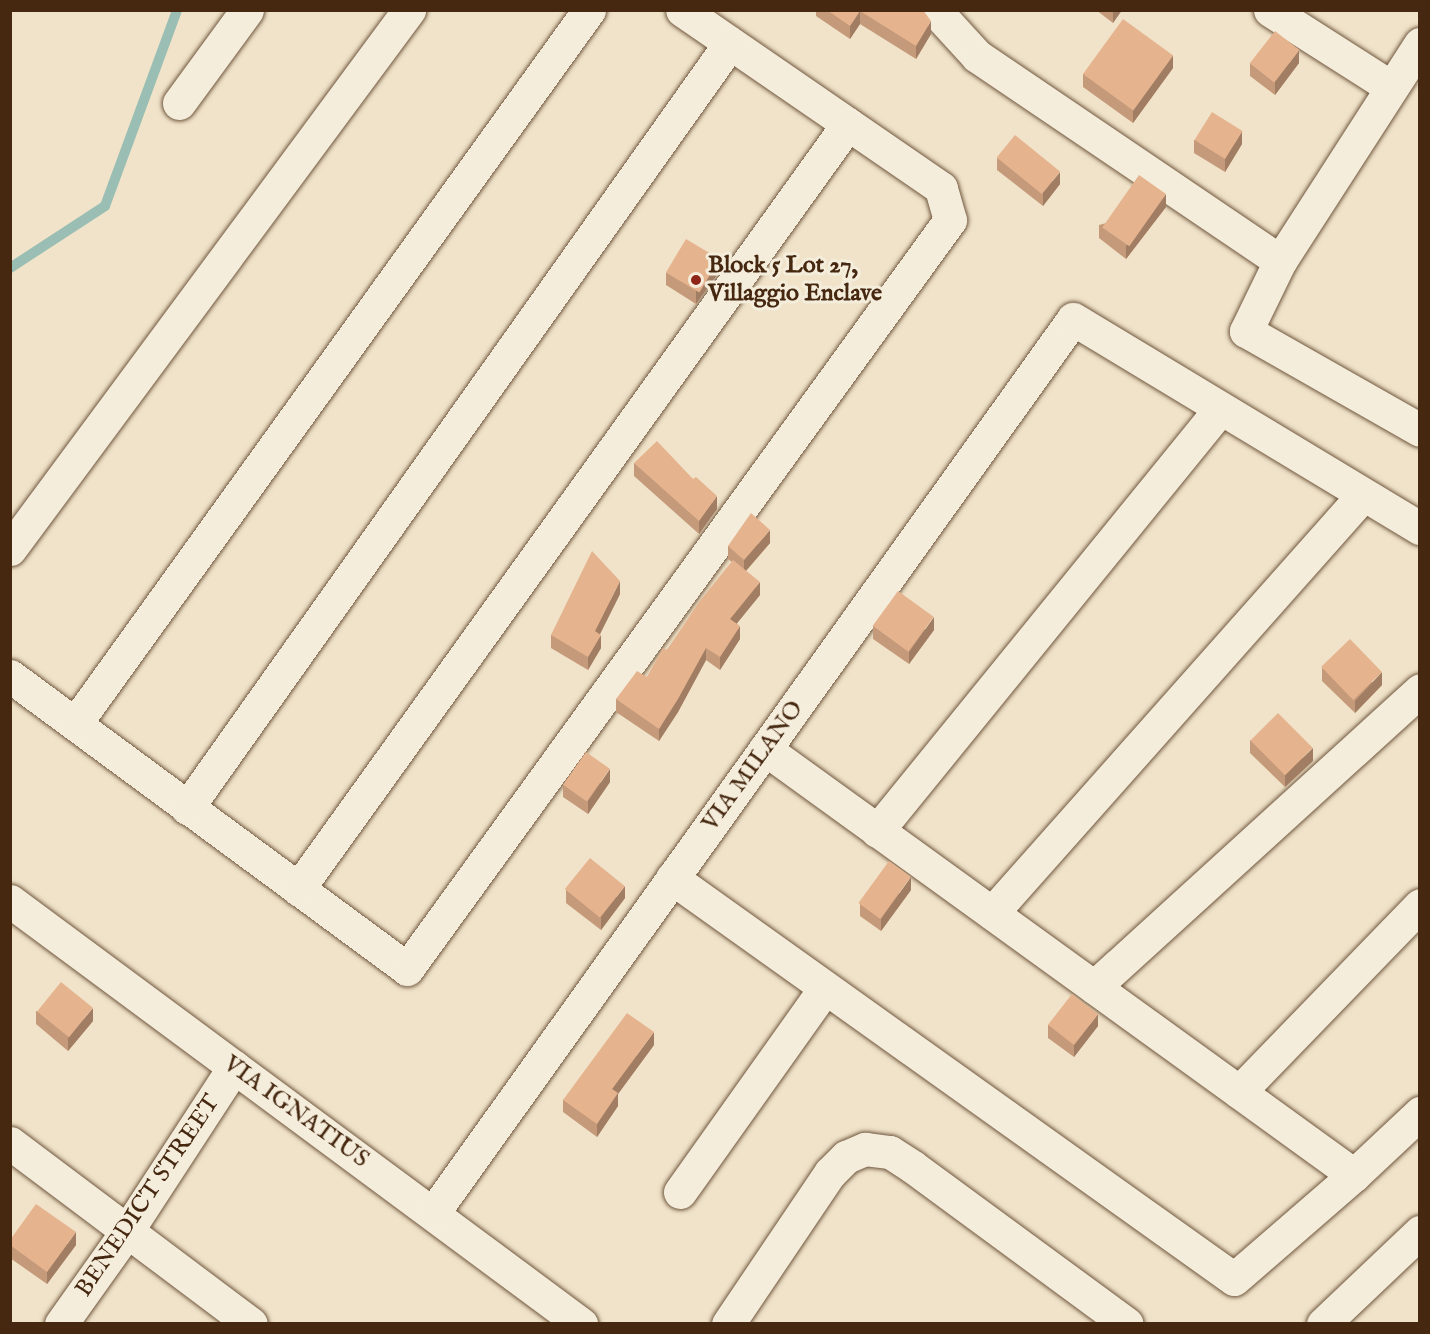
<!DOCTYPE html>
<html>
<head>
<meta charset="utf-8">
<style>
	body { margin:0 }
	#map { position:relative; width:1430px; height:1334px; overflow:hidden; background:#f0e3c9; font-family:"IM FELL English",serif }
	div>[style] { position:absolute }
	.stream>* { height:10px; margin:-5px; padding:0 5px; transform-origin:5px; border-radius:5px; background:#9abeb3 }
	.roads { filter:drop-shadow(0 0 2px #70573e) drop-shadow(0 0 2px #70573e) }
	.minor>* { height:33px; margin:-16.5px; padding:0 16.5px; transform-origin:16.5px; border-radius:16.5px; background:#f5eddc }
	.wall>* { inset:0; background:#c59a7a }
	.shaded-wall>* { inset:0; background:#a07d63 }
	.building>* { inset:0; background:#e5b38e; transform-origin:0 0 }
	.dots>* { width:16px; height:16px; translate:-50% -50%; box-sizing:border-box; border:3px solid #f5eddc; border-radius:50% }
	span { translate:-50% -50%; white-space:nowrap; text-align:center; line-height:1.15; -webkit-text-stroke:6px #f5eddc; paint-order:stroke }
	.poi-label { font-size:24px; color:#462810; font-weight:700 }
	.left { translate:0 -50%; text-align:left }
	.street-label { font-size:24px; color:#462810 }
	.frame { position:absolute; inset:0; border:12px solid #462810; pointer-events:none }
</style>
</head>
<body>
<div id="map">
	<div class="stream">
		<div style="left:10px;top:268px;width:113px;rotate:-33.1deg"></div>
		<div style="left:105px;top:206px;width:209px;rotate:-69.8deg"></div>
	</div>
	<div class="roads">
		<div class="minor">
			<div style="left:935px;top:10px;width:62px;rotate:47.6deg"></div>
			<div style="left:977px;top:56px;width:366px;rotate:34.1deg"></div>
			<div style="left:1270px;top:10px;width:143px;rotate:32.5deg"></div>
			<div style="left:1420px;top:44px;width:258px;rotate:122.8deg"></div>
			<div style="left:1280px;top:261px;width:78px;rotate:115.9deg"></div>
			<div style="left:1246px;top:331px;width:200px;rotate:29.6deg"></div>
			<div style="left:179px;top:103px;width:115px;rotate:-53.8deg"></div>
			<div style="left:10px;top:549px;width:671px;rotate:-53.49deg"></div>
			<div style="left:10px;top:676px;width:493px;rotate:36.4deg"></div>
			<div style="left:407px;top:969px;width:925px;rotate:-54.06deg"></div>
			<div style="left:950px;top:220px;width:33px;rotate:-106deg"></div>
			<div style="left:941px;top:188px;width:314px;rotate:-145.5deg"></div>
			<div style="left:75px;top:724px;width:880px;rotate:-54.25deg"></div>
			<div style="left:765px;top:749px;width:727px;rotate:35.88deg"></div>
			<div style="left:187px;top:808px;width:938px;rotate:-54.63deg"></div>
			<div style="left:877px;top:831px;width:544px;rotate:-50.9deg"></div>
			<div style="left:672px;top:878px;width:690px;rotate:35.51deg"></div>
			<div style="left:1234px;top:1279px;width:159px;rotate:-40.9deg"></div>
			<div style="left:1354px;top:1175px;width:91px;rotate:-43.2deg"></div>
			<div style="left:298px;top:889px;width:942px;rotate:-54.29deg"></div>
			<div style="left:10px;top:901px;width:711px;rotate:36.53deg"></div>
			<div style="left:992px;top:913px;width:559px;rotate:-48.41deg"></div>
			<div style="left:1094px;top:987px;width:441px;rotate:-42.3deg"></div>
			<div style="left:1239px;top:1092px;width:260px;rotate:-45.9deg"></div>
			<div style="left:10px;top:1143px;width:301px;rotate:36.9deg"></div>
			<div style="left:680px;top:1192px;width:250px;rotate:-54.6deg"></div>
			<div style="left:433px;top:1213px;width:1099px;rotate:-54.4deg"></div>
			<div style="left:1073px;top:319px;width:405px;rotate:31.1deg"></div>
			<div style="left:61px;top:1324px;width:114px;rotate:-54.6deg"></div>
			<div style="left:127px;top:1231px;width:196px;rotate:-56.9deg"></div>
			<div style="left:728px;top:1324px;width:182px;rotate:-56deg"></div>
			<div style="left:830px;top:1173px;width:23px;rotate:-45deg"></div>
			<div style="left:846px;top:1157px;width:21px;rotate:-23deg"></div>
			<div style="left:865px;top:1149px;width:25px;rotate:7deg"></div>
			<div style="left:890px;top:1152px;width:27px;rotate:33deg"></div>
			<div style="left:913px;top:1167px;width:265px;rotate:36.3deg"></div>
			<div style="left:1323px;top:1324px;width:134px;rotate:-43.5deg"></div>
		</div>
	</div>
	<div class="wall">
		<div style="clip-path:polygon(816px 10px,923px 10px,931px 34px,916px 59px,860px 24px,850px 39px,816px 16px)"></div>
		<div style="clip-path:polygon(1096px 10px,1122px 10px,1113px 23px)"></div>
		<div style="clip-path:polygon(1250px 63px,1299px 63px,1275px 95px,1250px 76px)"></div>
		<div style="clip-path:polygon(1173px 68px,1133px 123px,1083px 87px,1083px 74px)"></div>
		<div style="clip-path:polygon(1194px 140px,1242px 144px,1225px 172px,1194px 153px)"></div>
		<div style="clip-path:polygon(997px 158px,1060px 184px,1043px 206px,997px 170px)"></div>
		<div style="clip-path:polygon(1166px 207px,1126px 259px,1099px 238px,1099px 225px)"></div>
		<div style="clip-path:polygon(719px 272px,696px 304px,666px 285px,666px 273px)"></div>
		<div style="clip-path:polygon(634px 463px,693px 479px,717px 509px,699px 534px,634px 476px)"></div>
		<div style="clip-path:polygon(1419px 486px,1419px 503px,1418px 502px,1418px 489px)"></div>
		<div style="clip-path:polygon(770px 543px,746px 571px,760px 595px,736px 624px,740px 639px,720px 670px,706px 660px,678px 712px,659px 741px,616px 712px,616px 699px,647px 677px,732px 562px,728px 559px,728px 546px)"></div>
		<div style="clip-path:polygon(620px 594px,600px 634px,601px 648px,588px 670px,551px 648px,551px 635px)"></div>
		<div style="clip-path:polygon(873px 626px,934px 630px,909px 664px,873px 639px)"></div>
		<div style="clip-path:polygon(1322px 668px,1382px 685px,1355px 713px,1322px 681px)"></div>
		<div style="clip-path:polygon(1250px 740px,1313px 761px,1285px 787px,1250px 753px)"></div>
		<div style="clip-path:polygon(610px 782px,588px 814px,563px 797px,563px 785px)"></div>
		<div style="clip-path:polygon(566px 890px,625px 898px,601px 930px,566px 903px)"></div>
		<div style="clip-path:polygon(911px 890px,881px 931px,860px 916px,860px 904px)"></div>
		<div style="clip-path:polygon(36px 1011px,93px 1021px,68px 1051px,36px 1024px)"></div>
		<div style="clip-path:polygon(1048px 1025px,1098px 1026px,1074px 1057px,1048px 1038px)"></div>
		<div style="clip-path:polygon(654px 1045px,618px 1094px,618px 1106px,597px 1137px,563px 1112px,563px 1100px)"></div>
		<div style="clip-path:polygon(10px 1240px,76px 1245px,47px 1284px,10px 1258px)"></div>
	</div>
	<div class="shaded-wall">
		<div style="clip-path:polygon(1113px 10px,1122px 10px,1113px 23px)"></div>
		<div style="clip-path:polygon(860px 11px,860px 24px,850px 39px,850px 26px)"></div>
		<div style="clip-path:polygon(931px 21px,931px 34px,916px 59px,916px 46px)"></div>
		<div style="clip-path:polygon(1299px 50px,1299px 63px,1275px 95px,1275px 82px)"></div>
		<div style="clip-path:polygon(1173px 55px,1173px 68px,1133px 123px,1133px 111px)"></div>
		<div style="clip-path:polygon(1242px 131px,1242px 144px,1225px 172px,1225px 159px)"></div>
		<div style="clip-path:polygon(1060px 172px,1060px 184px,1043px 206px,1043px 193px)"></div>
		<div style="clip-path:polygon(1166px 194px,1166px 207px,1126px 259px,1126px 246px)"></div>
		<div style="clip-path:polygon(719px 259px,719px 272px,696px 304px,696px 291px)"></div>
		<div style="clip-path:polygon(717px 496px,717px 509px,699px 534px,699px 521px)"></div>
		<div style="clip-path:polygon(770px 530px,770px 543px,744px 573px,744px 560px)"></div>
		<div style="clip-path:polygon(620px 581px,620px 594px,595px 644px,595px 631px)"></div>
		<div style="clip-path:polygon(760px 582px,760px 595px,730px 632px,730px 619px)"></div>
		<div style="clip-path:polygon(934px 617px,934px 630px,909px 664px,909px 652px)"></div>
		<div style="clip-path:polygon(740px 626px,740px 639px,720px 670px,720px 657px)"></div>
		<div style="clip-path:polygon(601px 635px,601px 648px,588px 670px,588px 657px)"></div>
		<div style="clip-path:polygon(706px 648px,706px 660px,678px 712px,659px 741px,659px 729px)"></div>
		<div style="clip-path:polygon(1382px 672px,1382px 685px,1355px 713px,1355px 701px)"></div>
		<div style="clip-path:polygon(1313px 748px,1313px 761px,1285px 787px,1285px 775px)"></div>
		<div style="clip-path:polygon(610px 769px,610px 782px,588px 814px,588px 801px)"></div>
		<div style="clip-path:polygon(911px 877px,911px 890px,881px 931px,881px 919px)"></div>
		<div style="clip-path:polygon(625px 886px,625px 898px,601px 930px,601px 917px)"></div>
		<div style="clip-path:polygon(93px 1008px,93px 1021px,68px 1051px,68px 1038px)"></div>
		<div style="clip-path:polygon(1098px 1014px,1098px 1026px,1074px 1057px,1074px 1045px)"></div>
		<div style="clip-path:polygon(654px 1032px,654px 1045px,618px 1094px,618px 1106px,597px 1137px,597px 1124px,612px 1089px)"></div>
		<div style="clip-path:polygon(76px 1232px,76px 1245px,47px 1284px,47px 1272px)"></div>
	</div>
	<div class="building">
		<div style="clip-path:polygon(827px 10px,923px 10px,931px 21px,916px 46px,860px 11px,850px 26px)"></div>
		<div style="left:1123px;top:19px;width:62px;height:68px;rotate:36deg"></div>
		<div style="left:1275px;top:31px;width:31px;height:41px;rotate:38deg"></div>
		<div style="left:1212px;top:112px;width:36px;height:33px;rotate:32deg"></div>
		<div style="left:1015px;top:135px;width:58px;height:29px;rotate:39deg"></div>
		<div style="left:1139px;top:175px;width:33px;height:64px;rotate:35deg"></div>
		<div style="left:686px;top:239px;width:39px;height:39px;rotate:31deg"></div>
		<div style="clip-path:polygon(657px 441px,693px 479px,696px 477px,717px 496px,699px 521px,634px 463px)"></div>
		<div style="clip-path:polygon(751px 513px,770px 530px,744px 560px,728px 546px)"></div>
		<div style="clip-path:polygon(592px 551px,620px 581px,595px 631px,601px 635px,588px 657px,551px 635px)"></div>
		<div style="clip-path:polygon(733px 560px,760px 582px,730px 619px,740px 626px,720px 657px,706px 648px,678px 699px,659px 729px,616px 699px,637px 671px,647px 677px,663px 648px,667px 650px,699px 602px)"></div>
		<div style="left:898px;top:591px;width:44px;height:43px;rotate:36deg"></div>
		<div style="left:1350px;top:639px;width:46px;height:40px;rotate:46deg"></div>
		<div style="left:1278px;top:713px;width:49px;height:39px;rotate:45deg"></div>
		<div style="left:586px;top:752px;width:29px;height:40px;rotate:35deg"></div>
		<div style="left:590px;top:858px;width:45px;height:40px;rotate:39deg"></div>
		<div style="left:889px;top:861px;width:27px;height:52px;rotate:36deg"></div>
		<div style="left:61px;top:982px;width:41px;height:38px;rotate:39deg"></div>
		<div style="left:1072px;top:994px;width:33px;height:39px;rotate:38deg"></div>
		<div style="clip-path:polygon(627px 1013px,654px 1032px,612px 1089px,618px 1093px,597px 1124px,563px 1100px)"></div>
		<div style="clip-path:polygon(36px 1204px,76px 1232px,47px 1272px,10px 1245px,10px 1240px)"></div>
	</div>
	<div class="dots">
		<div style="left:696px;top:280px;background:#8f2418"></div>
	</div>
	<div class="poi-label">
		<span class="left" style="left:708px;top:280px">Block 5 Lot 27,<br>Villaggio Enclave</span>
	</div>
	<div class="street-label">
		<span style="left:753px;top:766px;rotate:-54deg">VIA MILANO</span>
		<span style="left:296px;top:1112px;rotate:36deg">VIA IGNATIUS</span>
		<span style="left:148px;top:1196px;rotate:-56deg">BENEDICT STREET</span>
	</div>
	<div class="frame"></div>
</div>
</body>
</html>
